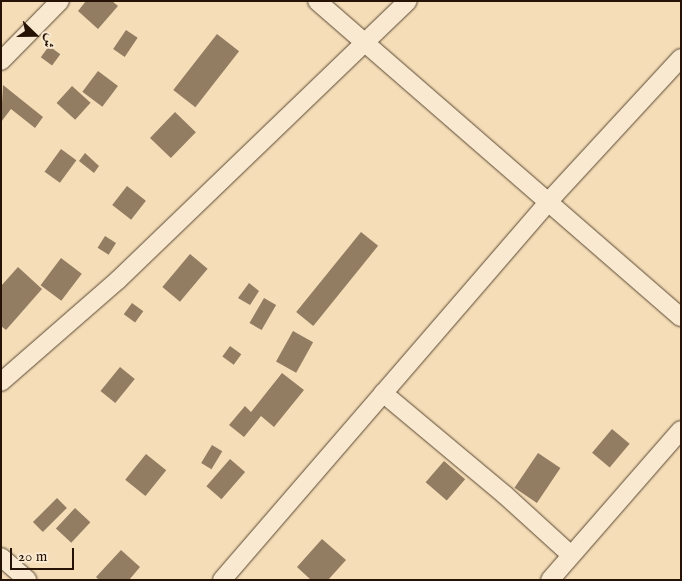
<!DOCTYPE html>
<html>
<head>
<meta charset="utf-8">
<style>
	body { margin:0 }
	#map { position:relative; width:682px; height:581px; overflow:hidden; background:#f4ddb7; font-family:"IM FELL English",Amiri,serif }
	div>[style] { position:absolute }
	.building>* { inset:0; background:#927c62; transform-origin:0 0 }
	.roads { filter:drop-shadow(0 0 1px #5a4632) drop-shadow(0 0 1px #5a4632) }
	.street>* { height:18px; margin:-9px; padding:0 9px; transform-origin:9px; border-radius:9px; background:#f8e9d0 }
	span { translate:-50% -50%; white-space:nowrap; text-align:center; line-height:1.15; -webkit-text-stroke:4px #f8e9d0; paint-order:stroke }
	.frame { position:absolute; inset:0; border:2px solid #271305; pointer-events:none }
	.north { position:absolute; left:10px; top:10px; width:50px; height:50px; -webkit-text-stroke:4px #f8e9d0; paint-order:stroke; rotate:112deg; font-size:14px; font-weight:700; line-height:20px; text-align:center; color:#271305 }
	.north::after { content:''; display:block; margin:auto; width:18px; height:22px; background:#271305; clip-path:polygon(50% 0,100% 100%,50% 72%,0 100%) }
	.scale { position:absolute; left:10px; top:548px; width:64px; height:22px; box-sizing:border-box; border:2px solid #271305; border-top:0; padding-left:6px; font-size:15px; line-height:18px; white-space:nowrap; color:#271305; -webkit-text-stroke:4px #f8e9d0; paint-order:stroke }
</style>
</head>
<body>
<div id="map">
	<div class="building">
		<div style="clip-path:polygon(86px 1px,112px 1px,118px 6px,98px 29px,78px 11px)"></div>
		<div style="left:126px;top:30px;width:14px;height:23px;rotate:34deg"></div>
		<div style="left:217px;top:34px;width:28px;height:71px;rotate:38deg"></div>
		<div style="left:49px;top:46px;width:14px;height:14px;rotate:36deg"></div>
		<div style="left:98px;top:71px;width:25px;height:26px;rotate:37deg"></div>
		<div style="clip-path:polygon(3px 85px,43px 117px,35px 128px,11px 109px,1px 122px)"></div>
		<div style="left:72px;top:86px;width:25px;height:23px;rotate:42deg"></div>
		<div style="left:175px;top:112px;width:29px;height:36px;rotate:44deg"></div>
		<div style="left:61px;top:149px;width:19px;height:28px;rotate:36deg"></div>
		<div style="clip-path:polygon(85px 153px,99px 166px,94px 173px,79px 161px)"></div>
		<div style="left:127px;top:186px;width:24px;height:24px;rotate:38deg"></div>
		<div style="left:361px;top:232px;width:22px;height:103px;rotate:39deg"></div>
		<div style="left:105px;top:236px;width:13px;height:14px;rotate:32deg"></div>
		<div style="left:190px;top:254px;width:23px;height:43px;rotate:40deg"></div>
		<div style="left:61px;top:258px;width:26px;height:34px;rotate:37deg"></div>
		<div style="clip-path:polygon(18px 267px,42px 289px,6px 330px,1px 326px,1px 286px)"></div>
		<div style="clip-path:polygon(249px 283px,259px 291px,250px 305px,238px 298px)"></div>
		<div style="left:264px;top:298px;width:14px;height:29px;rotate:30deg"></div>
		<div style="left:132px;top:303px;width:14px;height:14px;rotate:36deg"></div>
		<div style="left:293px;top:331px;width:23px;height:35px;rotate:29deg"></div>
		<div style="left:230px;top:346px;width:14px;height:13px;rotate:36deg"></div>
		<div style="left:120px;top:367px;width:19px;height:31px;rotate:39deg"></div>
		<div style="clip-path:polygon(282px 373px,304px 390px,274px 427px,261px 416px,244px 437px,229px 425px,245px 406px,251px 412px)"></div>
		<div style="left:612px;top:429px;width:23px;height:31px;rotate:40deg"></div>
		<div style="left:212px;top:445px;width:12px;height:21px;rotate:31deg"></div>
		<div style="left:538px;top:453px;width:27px;height:42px;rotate:34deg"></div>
		<div style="left:146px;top:454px;width:26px;height:33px;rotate:39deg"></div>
		<div style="left:230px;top:459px;width:20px;height:36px;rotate:41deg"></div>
		<div style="left:444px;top:461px;width:28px;height:28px;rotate:41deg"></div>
		<div style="left:57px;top:498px;width:14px;height:34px;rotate:45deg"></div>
		<div style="left:75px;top:508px;width:21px;height:28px;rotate:43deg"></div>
		<div style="clip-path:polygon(322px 539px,346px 560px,328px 580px,311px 580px,297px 567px)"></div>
		<div style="clip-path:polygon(121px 550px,140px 567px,129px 580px,99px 580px,96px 577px)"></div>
	</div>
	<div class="roads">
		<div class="street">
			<div style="left:317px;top:1px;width:482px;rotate:41deg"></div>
			<div style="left:1px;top:61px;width:84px;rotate:-45.5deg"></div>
			<div style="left:1px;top:382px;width:155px;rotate:-41.1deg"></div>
			<div style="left:118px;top:280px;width:402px;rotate:-43.9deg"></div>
			<div style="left:383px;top:393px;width:159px;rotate:39.9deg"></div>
			<div style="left:505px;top:495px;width:89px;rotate:42.3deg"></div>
			<div style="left:1px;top:557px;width:35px;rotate:41deg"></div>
			<div style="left:222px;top:580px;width:499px;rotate:-49.2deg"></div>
			<div style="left:548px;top:202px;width:196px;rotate:-47.3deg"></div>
			<div style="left:550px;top:580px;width:199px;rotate:-48.9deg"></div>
		</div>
	</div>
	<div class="frame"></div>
	<div class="north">ش</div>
	<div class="scale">20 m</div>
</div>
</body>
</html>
